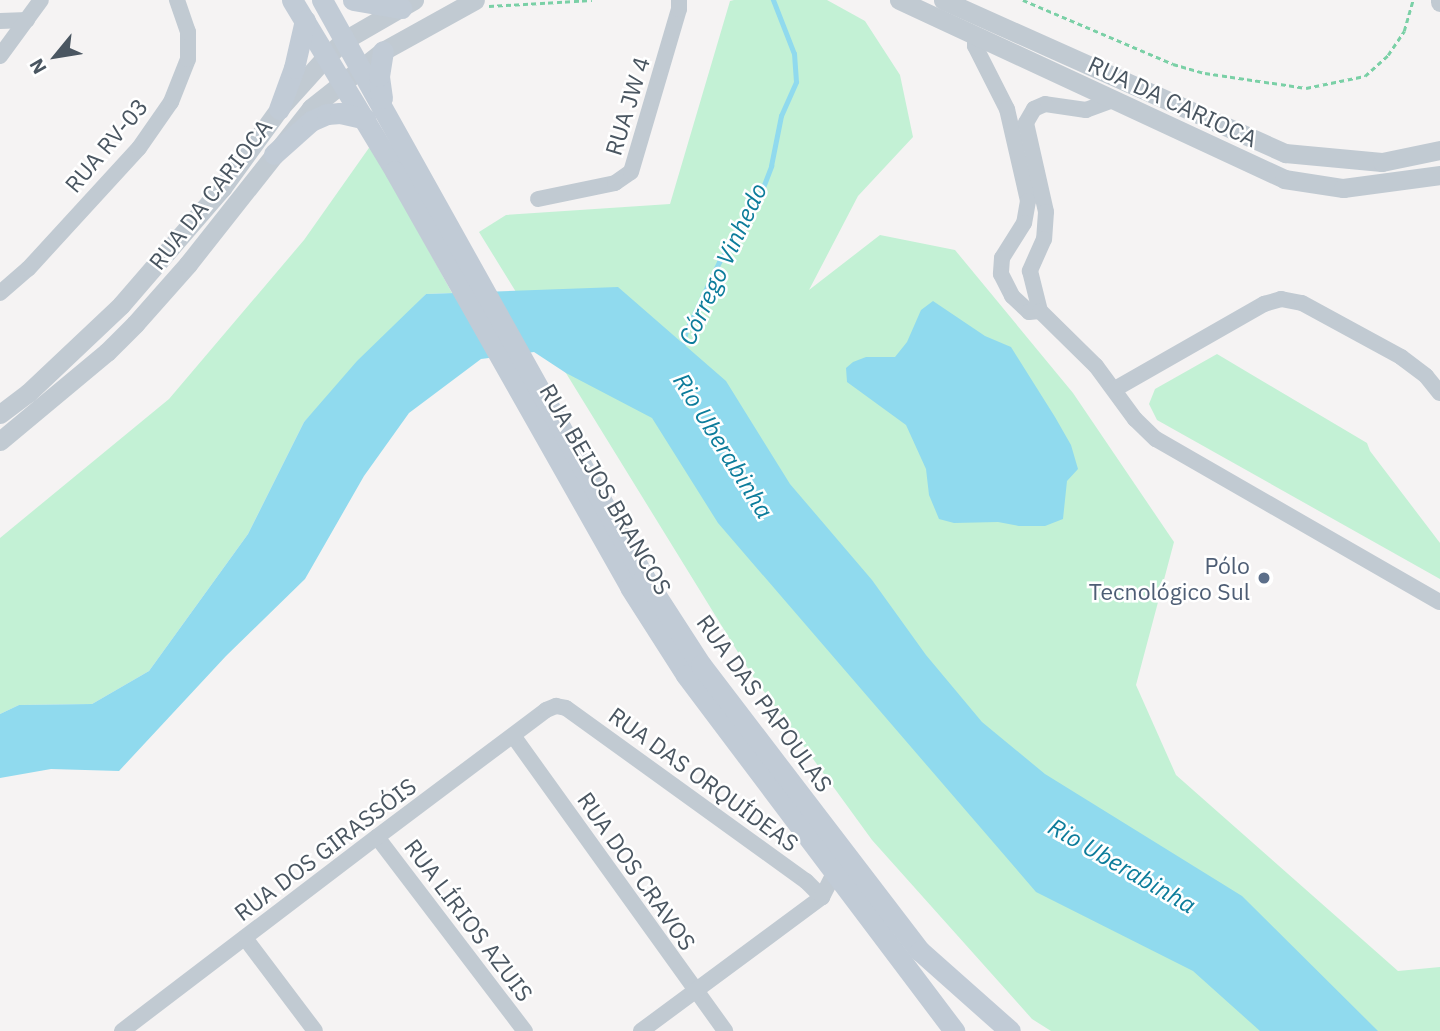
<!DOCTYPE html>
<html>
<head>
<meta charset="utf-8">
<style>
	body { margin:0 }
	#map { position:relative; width:1440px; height:1031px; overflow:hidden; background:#f5f3f3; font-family:"IBM Plex Sans",sans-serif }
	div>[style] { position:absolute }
	.green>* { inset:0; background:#c3f1d5 }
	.water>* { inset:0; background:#90daee }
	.stream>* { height:4.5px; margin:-2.25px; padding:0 2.25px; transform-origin:2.25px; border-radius:2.25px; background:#90daee }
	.path>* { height:2.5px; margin-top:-1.25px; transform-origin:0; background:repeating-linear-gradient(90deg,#7ad0a6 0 5px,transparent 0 8.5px) }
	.minor>* { height:16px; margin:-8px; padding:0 8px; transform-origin:8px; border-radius:8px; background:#c1cad2 }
	.tertiary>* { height:19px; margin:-9.5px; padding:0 9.5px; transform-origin:9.5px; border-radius:9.5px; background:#c1cad2 }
	.secondary>* { height:21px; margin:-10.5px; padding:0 10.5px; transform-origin:10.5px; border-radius:10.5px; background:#c1cbd6 }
	.dots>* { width:19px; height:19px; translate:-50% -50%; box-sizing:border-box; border:4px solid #fff; border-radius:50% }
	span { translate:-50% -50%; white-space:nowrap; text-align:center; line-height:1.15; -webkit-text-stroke:5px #fff; paint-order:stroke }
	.street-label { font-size:23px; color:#4a5661 }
	.service-label { font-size:23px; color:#4e5e75 }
	.right { translate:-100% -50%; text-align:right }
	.water-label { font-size:24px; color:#0c7c9b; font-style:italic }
	.north { position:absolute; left:21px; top:21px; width:70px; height:70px; -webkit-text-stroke:5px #fff; paint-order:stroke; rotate:240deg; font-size:19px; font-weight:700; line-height:28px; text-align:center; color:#4a5661 }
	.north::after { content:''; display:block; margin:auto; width:24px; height:32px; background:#4a5661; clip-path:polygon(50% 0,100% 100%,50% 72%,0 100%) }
</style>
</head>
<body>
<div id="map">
	<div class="green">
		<div style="clip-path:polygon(734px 0,827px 0,865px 21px,900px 75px,913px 137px,858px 196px,809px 290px,880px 235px,955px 250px,1073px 393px,1174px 542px,1136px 685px,1176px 775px,1398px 971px,1440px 967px,1440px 1031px,1051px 1031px,1032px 1019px,872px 840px,752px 675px,479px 232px,506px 215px,670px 204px,730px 1px)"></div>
		<div style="clip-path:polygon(371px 145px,452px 293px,426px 294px,304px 422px,248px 534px,149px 671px,92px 704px,19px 705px,0 714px,0 538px,169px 399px,304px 240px)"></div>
		<div style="clip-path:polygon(1217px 354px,1367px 443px,1370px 451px,1440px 543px,1440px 579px,1157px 420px,1149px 404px,1155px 389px)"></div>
	</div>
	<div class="water">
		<div style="clip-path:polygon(618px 287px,726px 381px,790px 484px,872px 580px,926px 655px,982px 722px,1045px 774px,1242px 896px,1378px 1031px,1260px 1031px,1193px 971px,1036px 892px,718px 523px,652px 418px,566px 373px,534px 352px,481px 359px,409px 413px,364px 476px,305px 579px,226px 656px,119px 771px,51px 769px,0 778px,0 714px,19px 705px,92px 704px,149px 671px,248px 534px,304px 422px,357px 361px,426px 294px)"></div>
		<div style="clip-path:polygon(933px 301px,985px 336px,1011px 347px,1055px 417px,1071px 445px,1078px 469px,1067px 481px,1063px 519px,1045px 526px,1019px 526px,998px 522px,954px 523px,939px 519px,929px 495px,926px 469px,906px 425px,847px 382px,846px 368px,853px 362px,866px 357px,895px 357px,907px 342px,921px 310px)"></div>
	</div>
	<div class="stream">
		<div style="left:682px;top:348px;width:17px;rotate:-77deg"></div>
		<div style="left:686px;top:331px;width:76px;rotate:-64.4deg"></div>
		<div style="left:719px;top:262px;width:75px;rotate:-58deg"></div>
		<div style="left:759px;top:198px;width:34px;rotate:-69deg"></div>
		<div style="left:771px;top:166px;width:51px;rotate:-78.7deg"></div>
		<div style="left:781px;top:116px;width:37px;rotate:-66deg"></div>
		<div style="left:796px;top:82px;width:28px;rotate:-94deg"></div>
		<div style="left:794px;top:54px;width:58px;rotate:-111.3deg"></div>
	</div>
	<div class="path">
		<div style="left:1023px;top:0;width:163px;rotate:23.1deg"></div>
		<div style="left:1173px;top:64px;width:33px;rotate:16deg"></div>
		<div style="left:1205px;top:73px;width:102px;rotate:8.4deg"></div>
		<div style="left:1306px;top:88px;width:60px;rotate:-11.5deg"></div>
		<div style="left:1365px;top:76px;width:31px;rotate:-42deg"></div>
		<div style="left:1388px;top:55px;width:29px;rotate:-56deg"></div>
		<div style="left:1404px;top:31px;width:32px;rotate:-74deg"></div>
		<div style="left:489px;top:6px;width:103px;rotate:-3.3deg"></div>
	</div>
	<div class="minor">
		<div style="left:0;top:21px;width:27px;rotate:-2deg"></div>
		<div style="left:975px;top:37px;width:9px;rotate:90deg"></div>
		<div style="left:975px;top:46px;width:71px;rotate:63.1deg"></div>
		<div style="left:1007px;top:109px;width:94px;rotate:77.1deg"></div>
		<div style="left:1028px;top:201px;width:22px;rotate:100deg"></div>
		<div style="left:1024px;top:223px;width:41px;rotate:122.2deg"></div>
		<div style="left:1002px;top:258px;width:16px;rotate:94deg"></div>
		<div style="left:1001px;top:274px;width:25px;rotate:63deg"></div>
		<div style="left:1012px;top:296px;width:23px;rotate:43deg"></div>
		<div style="left:1029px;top:312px;width:11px;rotate:-5deg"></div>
		<div style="left:0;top:56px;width:69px;rotate:-53.8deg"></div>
		<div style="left:1113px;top:100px;width:29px;rotate:160deg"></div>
		<div style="left:1086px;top:110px;width:41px;rotate:-171.7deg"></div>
		<div style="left:1045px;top:104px;width:12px;rotate:156deg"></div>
		<div style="left:1034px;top:109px;width:16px;rotate:120deg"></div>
		<div style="left:1026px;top:123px;width:91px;rotate:77.3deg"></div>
		<div style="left:1046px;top:212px;width:27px;rotate:94deg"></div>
		<div style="left:1044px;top:239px;width:35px;rotate:114deg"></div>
		<div style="left:1030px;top:271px;width:41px;rotate:76deg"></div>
		<div style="left:1040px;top:311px;width:78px;rotate:44.5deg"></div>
		<div style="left:1096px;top:366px;width:66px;rotate:53.7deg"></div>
		<div style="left:1135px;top:419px;width:29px;rotate:44deg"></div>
		<div style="left:1156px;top:439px;width:327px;rotate:29.9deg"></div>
		<div style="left:538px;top:199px;width:79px;rotate:-11.7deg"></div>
		<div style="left:615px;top:183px;width:19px;rotate:-35deg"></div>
		<div style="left:631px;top:172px;width:170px;rotate:-73.6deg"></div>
		<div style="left:679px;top:9px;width:9px;rotate:-90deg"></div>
		<div style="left:0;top:293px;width:37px;rotate:-41deg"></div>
		<div style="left:28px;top:269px;width:164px;rotate:-47.5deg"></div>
		<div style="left:139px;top:148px;width:56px;rotate:-55.2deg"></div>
		<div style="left:171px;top:102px;width:46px;rotate:-68.4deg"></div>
		<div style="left:188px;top:59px;width:27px;rotate:-90deg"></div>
		<div style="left:188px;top:32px;width:34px;rotate:-109deg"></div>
		<div style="left:1115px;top:389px;width:172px;rotate:-29.7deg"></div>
		<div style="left:1264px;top:304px;width:18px;rotate:-16deg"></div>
		<div style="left:1281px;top:299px;width:21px;rotate:11deg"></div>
		<div style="left:1302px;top:303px;width:113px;rotate:28.6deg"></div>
		<div style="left:1401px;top:357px;width:31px;rotate:37deg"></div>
		<div style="left:1426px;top:376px;width:22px;rotate:51deg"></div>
		<div style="left:514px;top:737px;width:362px;rotate:54.3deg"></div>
		<div style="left:377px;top:837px;width:244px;rotate:52.7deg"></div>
		<div style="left:245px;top:938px;width:116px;rotate:53deg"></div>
		<div style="left:122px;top:1031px;width:320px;rotate:-37.3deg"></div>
		<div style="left:377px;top:837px;width:211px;rotate:-36.9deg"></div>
		<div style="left:546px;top:710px;width:11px;rotate:-22deg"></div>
		<div style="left:556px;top:706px;width:10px;rotate:11deg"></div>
		<div style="left:566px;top:708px;width:296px;rotate:35.8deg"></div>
		<div style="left:806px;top:881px;width:23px;rotate:45deg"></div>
		<div style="left:641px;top:1031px;width:225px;rotate:-36.5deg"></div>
		<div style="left:822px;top:897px;width:27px;rotate:-63deg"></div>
	</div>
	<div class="tertiary">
		<div style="left:899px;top:0;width:425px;rotate:24.9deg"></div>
		<div style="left:1284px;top:179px;width:60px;rotate:8.7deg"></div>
		<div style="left:1343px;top:188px;width:98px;rotate:-7.6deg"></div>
		<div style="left:943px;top:0;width:375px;rotate:24.1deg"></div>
		<div style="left:1285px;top:153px;width:97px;rotate:5.3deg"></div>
		<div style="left:1382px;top:162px;width:59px;rotate:-11.7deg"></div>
		<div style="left:1440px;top:0;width:2px;rotate:90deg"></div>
		<div style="left:0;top:414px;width:35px;rotate:-37deg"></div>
		<div style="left:28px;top:393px;width:128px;rotate:-43.4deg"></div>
		<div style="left:121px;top:305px;width:155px;rotate:-49.2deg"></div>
		<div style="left:222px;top:188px;width:97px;rotate:-54.2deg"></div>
		<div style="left:279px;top:109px;width:69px;rotate:-48deg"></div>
		<div style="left:325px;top:58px;width:25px;rotate:-43deg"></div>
		<div style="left:343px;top:41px;width:82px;rotate:-30deg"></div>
		<div style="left:0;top:441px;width:139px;rotate:-39.8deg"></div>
		<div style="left:107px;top:352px;width:40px;rotate:-45deg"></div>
		<div style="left:135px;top:324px;width:80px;rotate:-48.5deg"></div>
		<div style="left:188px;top:264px;width:199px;rotate:-51.7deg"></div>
		<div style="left:311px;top:108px;width:92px;rotate:-38.4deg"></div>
		<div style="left:383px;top:51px;width:105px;rotate:-29deg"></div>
	</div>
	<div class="secondary">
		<div style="left:292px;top:0;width:200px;rotate:58.9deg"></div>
		<div style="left:395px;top:171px;width:478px;rotate:60.5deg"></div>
		<div style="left:630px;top:587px;width:104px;rotate:57.5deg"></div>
		<div style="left:686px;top:675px;width:446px;rotate:53deg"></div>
		<div style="left:322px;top:0;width:661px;rotate:60.84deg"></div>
		<div style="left:644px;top:577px;width:105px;rotate:57.1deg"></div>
		<div style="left:701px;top:665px;width:360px;rotate:52.6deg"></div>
		<div style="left:920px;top:951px;width:120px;rotate:41.6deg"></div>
		<div style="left:353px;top:0;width:49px;rotate:9.5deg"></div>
		<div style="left:382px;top:98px;width:22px;rotate:-98deg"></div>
		<div style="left:379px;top:76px;width:25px;rotate:-81deg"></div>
		<div style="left:279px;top:109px;width:44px;rotate:-69.9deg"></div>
		<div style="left:294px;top:68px;width:49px;rotate:-77.1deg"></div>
		<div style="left:274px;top:154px;width:50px;rotate:-41.7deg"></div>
		<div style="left:311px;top:121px;width:17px;rotate:-24deg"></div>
		<div style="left:327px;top:114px;width:13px;rotate:-4deg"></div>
		<div style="left:340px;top:113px;width:26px;rotate:13deg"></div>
	</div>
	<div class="dots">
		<div style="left:1264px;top:578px;background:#5c6f8a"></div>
	</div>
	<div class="street-label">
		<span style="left:1173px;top:101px;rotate:25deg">RUA DA CARIOCA</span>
		<span style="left:627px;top:106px;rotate:-73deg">RUA JW 4</span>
		<span style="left:106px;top:145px;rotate:-50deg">RUA RV-03</span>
		<span style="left:210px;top:194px;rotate:-52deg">RUA DA CARIOCA</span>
		<span style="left:606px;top:489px;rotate:60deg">RUA BEIJOS BRANCOS</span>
		<span style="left:765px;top:703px;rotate:54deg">RUA DAS PAPOULAS</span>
		<span style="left:704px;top:779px;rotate:36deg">RUA DAS ORQUÍDEAS</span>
		<span style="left:325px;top:849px;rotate:-37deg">RUA DOS GIRASSÓIS</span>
		<span style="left:637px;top:871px;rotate:55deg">RUA DOS CRAVOS</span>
		<span style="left:469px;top:920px;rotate:53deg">RUA LÍRIOS AZUIS</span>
	</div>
	<div class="service-label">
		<span class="right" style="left:1250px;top:578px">Pólo<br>Tecnológico Sul</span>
	</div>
	<div class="water-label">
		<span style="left:723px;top:264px;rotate:-65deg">Córrego Vinhedo</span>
		<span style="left:723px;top:446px;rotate:58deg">Rio Uberabinha</span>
		<span style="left:1122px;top:866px;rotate:30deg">Rio Uberabinha</span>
	</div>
	<div class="north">N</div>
</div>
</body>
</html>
